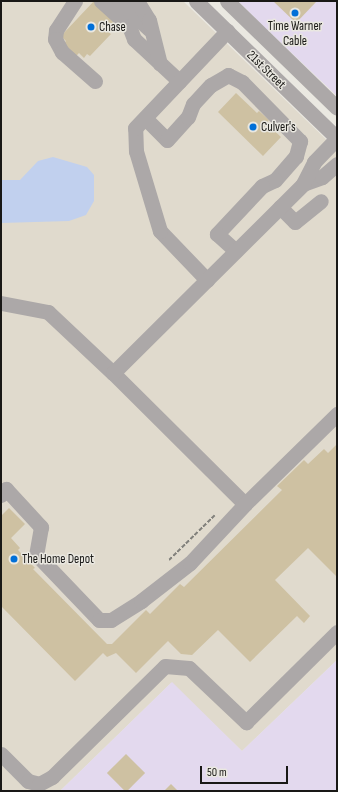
<!DOCTYPE html>
<html>
<head>
<meta charset="utf-8">
<style>
	body { margin:0 }
	#map { position:relative; width:338px; height:792px; overflow:hidden; background:#eae8e1; font-family:"Sofia Sans Condensed",sans-serif }
	div>[style] { position:absolute }
	.built>* { inset:0; background:#e0dacd }
	.industrial>* { inset:0; background:#e3d9ee }
	.water>* { inset:0; background:#c1d0ee }
	.building>* { inset:0; background:#cec1a2; transform-origin:0 0 }
	.path>* { height:2px; margin-top:-1px; transform-origin:0; background:repeating-linear-gradient(90deg,#82817c 0 4px,transparent 0 6px) }
	.minor>* { height:15px; margin:-7.5px; padding:0 7.5px; transform-origin:7.5px; border-radius:7.5px; background:#aca8a8 }
	.dots>* { width:11px; height:11px; translate:-50% -50%; box-sizing:border-box; border:2px solid #eae8e1; border-radius:50% }
	span { translate:-50% -50%; white-space:nowrap; text-align:center; line-height:1.15; -webkit-text-stroke:3px #eae8e1; paint-order:stroke }
	.poi-label { font-size:13px; color:#191816 }
	.left { translate:0 -50%; text-align:left }
	.street-label { font-size:13px; color:#191816 }
	.frame { position:absolute; inset:0; border:2px solid #191816; pointer-events:none }
	.scale { position:absolute; left:200px; top:766px; width:88px; height:18px; box-sizing:border-box; border:2px solid #191816; border-top:0; padding-left:5px; font-size:12px; line-height:14px; white-space:nowrap; color:#191816; -webkit-text-stroke:3px #eae8e1; paint-order:stroke }
</style>
</head>
<body>
<div id="map">
	<div class="built">
		<div style="clip-path:polygon(6px 1px,183px 1px,337px 150px,337px 660px,242px 751px,171px 683px,60px 791px,1px 791px,1px 4px)"></div>
	</div>
	<div class="industrial">
		<div style="clip-path:polygon(238px 1px,337px 1px,337px 96px,256px 19px)"></div>
		<div style="clip-path:polygon(337px 660px,337px 791px,60px 791px,172px 682px,242px 751px)"></div>
	</div>
	<div class="water">
		<div style="clip-path:polygon(53px 157px,87px 167px,94px 175px,94px 201px,86px 215px,69px 221px,1px 223px,1px 180px,20px 180px,38px 161px)"></div>
	</div>
	<div class="building">
		<div style="clip-path:polygon(94px 1px,118px 22px,108px 32px,111px 34px,90px 56px,87px 54px,84px 58px,79px 53px,76px 56px,63px 44px,66px 41px,61px 36px)"></div>
		<div style="clip-path:polygon(273px 1px,317px 1px,296px 23px)"></div>
		<div style="clip-path:polygon(236px 93px,257px 113px,259px 111px,269px 120px,266px 123px,281px 137px,263px 156px,218px 112px)"></div>
		<div style="clip-path:polygon(337px 444px,337px 577px,308px 548px,275px 580px,310px 616px,304px 623px,297px 616px,250px 662px,218px 630px,192px 655px,181px 654px,168px 641px,136px 673px,116px 653px,107px 657px,103px 653px,75px 681px,1px 606px,1px 516px,9px 508px,25px 524px,11px 538px,20px 548px,18px 550px,35px 568px,33px 569px,107px 644px,112px 644px,146px 610px,150px 614px,180px 584px,184px 587px,282px 490px,277px 486px,304px 460px,308px 464px,324px 449px,328px 453px)"></div>
		<div style="left:126px;top:754px;width:27px;height:27px;rotate:45deg"></div>
		<div style="clip-path:polygon(171px 784px,177px 790px,164px 791px)"></div>
	</div>
	<div class="path">
		<div style="left:169px;top:560px;width:64px;rotate:-44.4deg"></div>
	</div>
	<div class="minor">
		<div style="left:75px;top:1px;width:35px;rotate:123deg"></div>
		<div style="left:56px;top:30px;width:9px;rotate:96deg"></div>
		<div style="left:55px;top:39px;width:15px;rotate:62deg"></div>
		<div style="left:62px;top:52px;width:44px;rotate:41.3deg"></div>
		<div style="left:101px;top:1px;width:38px;rotate:42deg"></div>
		<div style="left:129px;top:26px;width:14px;rotate:69deg"></div>
		<div style="left:134px;top:39px;width:62px;rotate:43deg"></div>
		<div style="left:119px;top:1px;width:41px;rotate:43deg"></div>
		<div style="left:137px;top:1px;width:22px;rotate:58deg"></div>
		<div style="left:149px;top:20px;width:45px;rotate:76deg"></div>
		<div style="left:196px;top:1px;width:197px;rotate:44.2deg"></div>
		<div style="left:227px;top:1px;width:153px;rotate:44.2deg"></div>
		<div style="left:145px;top:118px;width:31px;rotate:45deg"></div>
		<div style="left:167px;top:140px;width:31px;rotate:-48deg"></div>
		<div style="left:188px;top:117px;width:14px;rotate:-69deg"></div>
		<div style="left:193px;top:104px;width:26px;rotate:-47deg"></div>
		<div style="left:211px;top:85px;width:20px;rotate:-30deg"></div>
		<div style="left:228px;top:75px;width:16px;rotate:27deg"></div>
		<div style="left:242px;top:82px;width:83px;rotate:45.5deg"></div>
		<div style="left:300px;top:141px;width:16px;rotate:105deg"></div>
		<div style="left:296px;top:156px;width:32px;rotate:131deg"></div>
		<div style="left:275px;top:180px;width:14px;rotate:155deg"></div>
		<div style="left:262px;top:186px;width:66px;rotate:133.2deg"></div>
		<div style="left:217px;top:234px;width:25px;rotate:42deg"></div>
		<div style="left:303px;top:184px;width:20px;rotate:-20deg"></div>
		<div style="left:322px;top:177px;width:20px;rotate:-41deg"></div>
		<div style="left:280px;top:207px;width:21px;rotate:45deg"></div>
		<div style="left:295px;top:222px;width:33px;rotate:-39deg"></div>
		<div style="left:207px;top:280px;width:68px;rotate:-133.8deg"></div>
		<div style="left:160px;top:231px;width:84px;rotate:-106.7deg"></div>
		<div style="left:136px;top:151px;width:23px;rotate:-92deg"></div>
		<div style="left:135px;top:128px;width:134px;rotate:-46.5deg"></div>
		<div style="left:1px;top:303px;width:48px;rotate:10.8deg"></div>
		<div style="left:48px;top:312px;width:89px;rotate:43.2deg"></div>
		<div style="left:113px;top:373px;width:186px;rotate:44.8deg"></div>
		<div style="left:113px;top:373px;width:268px;rotate:-44.8deg"></div>
		<div style="left:303px;top:184px;width:25px;rotate:-63deg"></div>
		<div style="left:314px;top:162px;width:33px;rotate:-46deg"></div>
		<div style="left:1px;top:495px;width:8px;rotate:-50deg"></div>
		<div style="left:6px;top:489px;width:52px;rotate:47.4deg"></div>
		<div style="left:41px;top:527px;width:27px;rotate:100deg"></div>
		<div style="left:36px;top:554px;width:91px;rotate:46.3deg"></div>
		<div style="left:99px;top:620px;width:12px"></div>
		<div style="left:111px;top:620px;width:36px;rotate:-32deg"></div>
		<div style="left:141px;top:601px;width:62px;rotate:-37.8deg"></div>
		<div style="left:190px;top:563px;width:81px;rotate:-47deg"></div>
		<div style="left:245px;top:504px;width:129px;rotate:-44.4deg"></div>
		<div style="left:1px;top:754px;width:38px;rotate:45deg"></div>
		<div style="left:28px;top:781px;width:11px;rotate:15deg"></div>
		<div style="left:39px;top:784px;width:15px;rotate:-28deg"></div>
		<div style="left:52px;top:777px;width:158px;rotate:-44.5deg"></div>
		<div style="left:165px;top:666px;width:24px;rotate:5deg"></div>
		<div style="left:189px;top:668px;width:79px;rotate:43.5deg"></div>
		<div style="left:246px;top:722px;width:128px;rotate:-44.7deg"></div>
	</div>
	<div class="dots">
		<div style="left:295px;top:13px;background:#0170d8"></div>
		<div style="left:91px;top:27px;background:#0170d8"></div>
		<div style="left:253px;top:127px;background:#0170d8"></div>
		<div style="left:14px;top:559px;background:#0170d8"></div>
	</div>
	<div class="poi-label">
		<span class="left" style="left:99px;top:27px">Chase</span>
		<span style="left:295px;top:34px">Time Warner<br>Cable</span>
		<span class="left" style="left:261px;top:127px">Culver's</span>
		<span class="left" style="left:22px;top:559px">The Home Depot</span>
	</div>
	<div class="street-label">
		<span style="left:266px;top:70px;rotate:44deg">21st Street</span>
	</div>
	<div class="frame"></div>
	<div class="scale">50 m</div>
</div>
</body>
</html>
